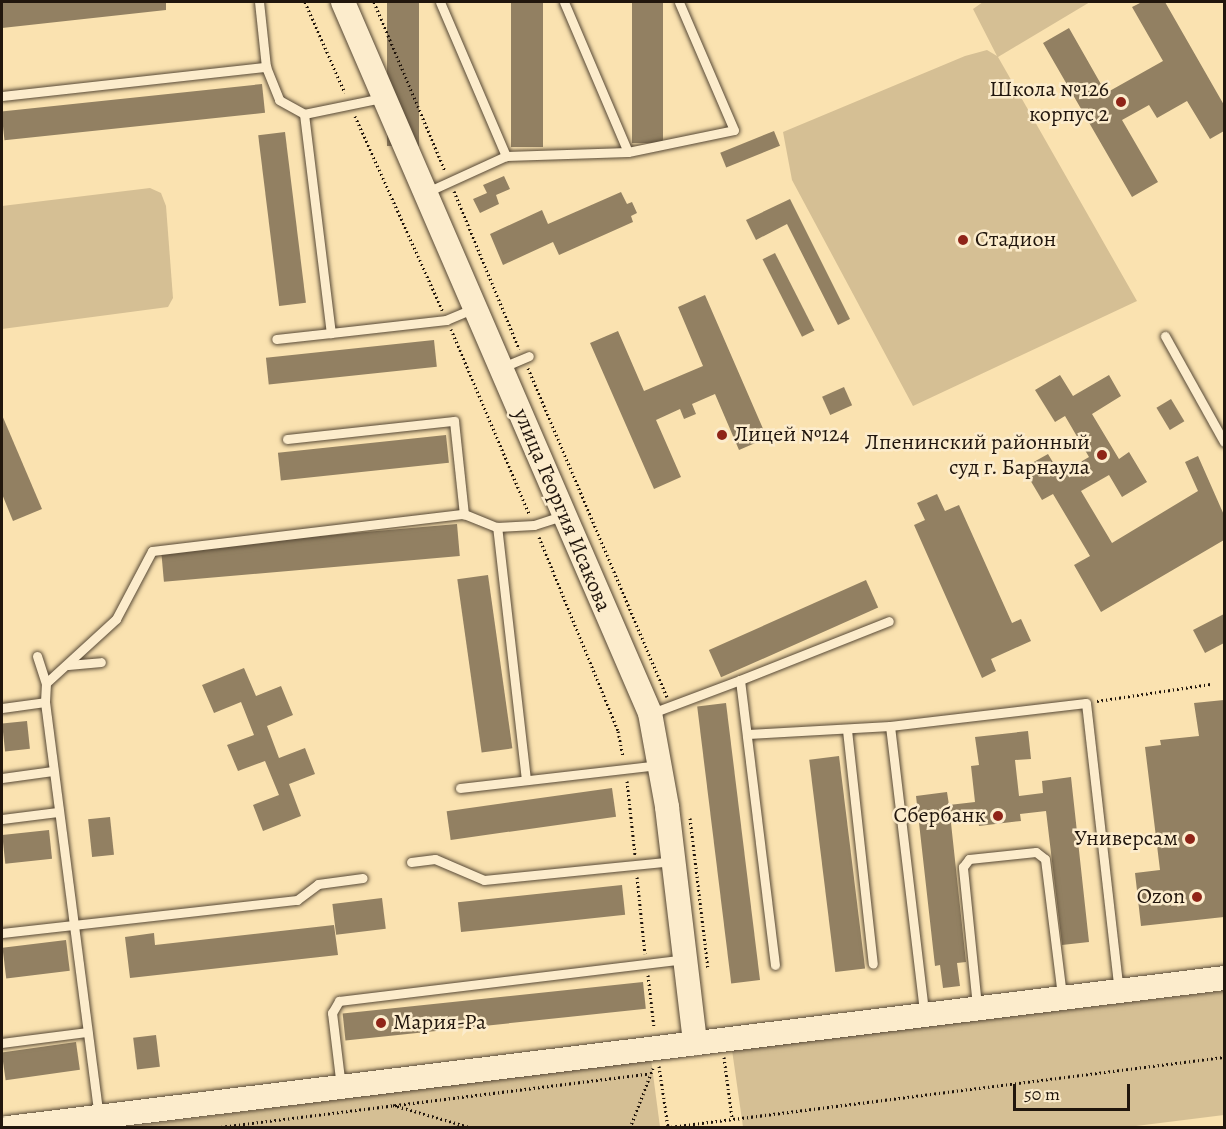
<!DOCTYPE html>
<html>
<head>
<meta charset="utf-8">
<style>
	body { margin:0 }
	#map { position:relative; width:1226px; height:1129px; overflow:hidden; background:#fae2b0; font-family:Alegreya,serif }
	div>[style] { position:absolute }
	.green>* { inset:0; background:#d5bf94 }
	.building>* { inset:0; background:#928062; transform-origin:0 0 }
	.path>* { height:3px; margin-top:-1.5px; transform-origin:0; background:repeating-linear-gradient(90deg,#21160d 0 1.5px,transparent 0 4.5px) }
	.roads { filter:drop-shadow(0 0 2px #574936) drop-shadow(0 0 2px #574936) }
	.service>* { height:9px; margin:-4.5px; padding:0 4.5px; transform-origin:4.5px; border-radius:4.5px; background:#fceccc }
	.tertiary>* { height:24px; margin:-12px; padding:0 12px; transform-origin:12px; border-radius:12px; background:#fceccc }
	.dots>* { width:16px; height:16px; translate:-50% -50%; box-sizing:border-box; border:3px solid #fceccc; border-radius:50% }
	span { translate:-50% -50%; white-space:nowrap; text-align:center; line-height:1.15; -webkit-text-stroke:5px #fceccc; paint-order:stroke }
	.poi-label { font-size:22px; color:#21160d }
	.right { translate:-100% -50%; text-align:right }
	.left { translate:0 -50%; text-align:left }
	.street-label { font-size:22px; color:#21160d }
	.frame { position:absolute; inset:0; border:3px solid #21160d; pointer-events:none }
	.scale { position:absolute; left:1013px; top:1084px; width:117px; height:27px; box-sizing:border-box; border:3px solid #21160d; border-top:0; padding-left:8px; font-size:18px; line-height:21px; white-space:nowrap; color:#21160d; -webkit-text-stroke:4px #fceccc; paint-order:stroke }
</style>
</head>
<body>
<div id="map">
	<div class="green">
		<div style="clip-path:polygon(983px 2px,1090px 2px,998px 57px,1137px 301px,913px 406px,792px 180px,783px 132px,965px 56px,987px 50px,997px 56px,973px 9px)"></div>
		<div style="clip-path:polygon(150px 188px,161px 193px,166px 206px,173px 298px,168px 307px,2px 329px,2px 206px)"></div>
		<div style="clip-path:polygon(1224px 991px,1224px 1115px,1120px 1128px,743px 1127px,732px 1050px)"></div>
		<div style="clip-path:polygon(651px 1059px,660px 1127px,120px 1128px)"></div>
	</div>
	<div class="building">
		<div style="clip-path:polygon(2px 2px,166px 2px,166px 10px,2px 28px)"></div>
		<div style="left:387px;top:2px;width:32px;height:144px"></div>
		<div style="left:511px;top:2px;width:32px;height:145px"></div>
		<div style="left:632px;top:2px;width:31px;height:141px"></div>
		<div style="clip-path:polygon(1142px 2px,1165px 2px,1224px 105px,1224px 131px,1210px 139px,1187px 101px,1157px 118px,1149px 105px,1122px 120px,1158px 182px,1132px 197px,1043px 43px,1069px 28px,1106px 93px,1163px 61px,1132px 7px)"></div>
		<div style="left:262px;top:84px;width:29px;height:262px;rotate:84deg"></div>
		<div style="left:774px;top:131px;width:16px;height:58px;rotate:68deg"></div>
		<div style="left:285px;top:132px;width:172px;height:27px;rotate:83deg"></div>
		<div style="clip-path:polygon(504px 176px,510px 189px,496px 195px,499px 204px,480px 213px,473px 199px,487px 193px,483px 185px)"></div>
		<div style="clip-path:polygon(621px 192px,627px 204px,632px 202px,637px 213px,631px 216px,633px 222px,559px 255px,553px 242px,503px 265px,490px 234px,542px 210px,548px 224px)"></div>
		<div style="clip-path:polygon(790px 199px,850px 319px,838px 325px,787px 224px,756px 240px,746px 220px)"></div>
		<div style="left:775px;top:253px;width:87px;height:14px;rotate:63deg"></div>
		<div style="clip-path:polygon(705px 295px,767px 438px,739px 450px,715px 394px,692px 404px,696px 414px,684px 419px,680px 409px,656px 420px,681px 477px,654px 489px,590px 343px,618px 331px,644px 391px,703px 366px,678px 307px)"></div>
		<div style="left:434px;top:340px;width:27px;height:169px;rotate:84deg"></div>
		<div style="clip-path:polygon(1060px 375px,1073px 396px,1109px 375px,1121px 396px,1092px 414px,1119px 459px,1129px 452px,1147px 482px,1122px 497px,1109px 475px,1081px 491px,1112px 543px,1198px 491px,1185px 462px,1198px 456px,1224px 515px,1224px 540px,1101px 612px,1074px 565px,1090px 556px,1053px 494px,1042px 500px,1023px 468px,1048px 454px,1060px 474px,1089px 457px,1065px 416px,1055px 422px,1035px 390px)"></div>
		<div style="left:844px;top:387px;width:20px;height:24px;rotate:66deg"></div>
		<div style="left:1171px;top:399px;width:26px;height:17px;rotate:59deg"></div>
		<div style="clip-path:polygon(2px 415px,42px 509px,13px 521px,2px 494px)"></div>
		<div style="left:446px;top:435px;width:28px;height:169px;rotate:84deg"></div>
		<div style="clip-path:polygon(937px 494px,945px 511px,959px 505px,1012px 623px,1021px 619px,1031px 641px,991px 659px,996px 671px,982px 678px,914px 525px,925px 520px,917px 503px)"></div>
		<div style="left:457px;top:524px;width:32px;height:297px;rotate:85deg"></div>
		<div style="left:488px;top:575px;width:175px;height:31px;rotate:82deg"></div>
		<div style="left:866px;top:580px;width:30px;height:172px;rotate:66deg"></div>
		<div style="clip-path:polygon(1224px 614px,1224px 643px,1205px 653px,1193px 630px)"></div>
		<div style="clip-path:polygon(244px 668px,256px 696px,281px 686px,293px 715px,267px 726px,279px 758px,305px 748px,315px 774px,289px 784px,301px 816px,263px 831px,253px 805px,279px 795px,265px 761px,238px 771px,227px 745px,254px 735px,241px 702px,214px 713px,202px 685px)"></div>
		<div style="clip-path:polygon(1224px 700px,1224px 917px,1141px 926px,1135px 873px,1160px 870px,1145px 747px,1161px 745px,1160px 740px,1199px 736px,1194px 703px)"></div>
		<div style="left:726px;top:703px;width:279px;height:29px;rotate:83deg"></div>
		<div style="left:27px;top:721px;width:28px;height:25px;rotate:84deg"></div>
		<div style="clip-path:polygon(1028px 731px,1031px 759px,1015px 760px,1019px 796px,1043px 793px,1042px 781px,1071px 777px,1089px 942px,1062px 945px,1046px 811px,1020px 814px,1021px 821px,979px 826px,978px 819px,951px 823px,966px 962px,957px 963px,960px 986px,943px 988px,940px 965px,935px 966px,916px 796px,947px 792px,949px 805px,975px 802px,971px 766px,979px 765px,975px 737px)"></div>
		<div style="left:839px;top:756px;width:214px;height:30px;rotate:83deg"></div>
		<div style="left:612px;top:788px;width:29px;height:167px;rotate:82deg"></div>
		<div style="left:110px;top:817px;width:38px;height:22px;rotate:84deg"></div>
		<div style="left:49px;top:830px;width:29px;height:47px;rotate:84deg"></div>
		<div style="left:622px;top:885px;width:30px;height:165px;rotate:84deg"></div>
		<div style="left:382px;top:898px;width:31px;height:50px;rotate:83deg"></div>
		<div style="clip-path:polygon(334px 925px,338px 955px,130px 978px,125px 937px,154px 933px,155px 945px)"></div>
		<div style="left:66px;top:940px;width:31px;height:64px;rotate:83deg"></div>
		<div style="left:643px;top:982px;width:27px;height:302px;rotate:84deg"></div>
		<div style="left:156px;top:1035px;width:32px;height:23px;rotate:83deg"></div>
		<div style="left:76px;top:1042px;width:28px;height:75px;rotate:82deg"></div>
	</div>
	<div class="path">
		<div style="left:305px;top:2px;width:99px;rotate:66.3deg"></div>
		<div style="left:374px;top:2px;width:183px;rotate:67.2deg"></div>
		<div style="left:355px;top:116px;width:213px;rotate:65.8deg"></div>
		<div style="left:454px;top:191px;width:171px;rotate:67.6deg"></div>
		<div style="left:451px;top:329px;width:201px;rotate:67.1deg"></div>
		<div style="left:528px;top:368px;width:357px;rotate:67.1deg"></div>
		<div style="left:539px;top:537px;width:209px;rotate:67.8deg"></div>
		<div style="left:618px;top:731px;width:26px;rotate:79deg"></div>
		<div style="left:1097px;top:701px;width:115px;rotate:-8.5deg"></div>
		<div style="left:627px;top:781px;width:74px;rotate:83.8deg"></div>
		<div style="left:690px;top:818px;width:152px;rotate:83.2deg"></div>
		<div style="left:637px;top:877px;width:77px;rotate:84.1deg"></div>
		<div style="left:648px;top:975px;width:53px;rotate:83.5deg"></div>
		<div style="left:724px;top:1057px;width:62px;rotate:82.5deg"></div>
		<div style="left:659px;top:1066px;width:62px;rotate:81.6deg"></div>
		<div style="left:393px;top:1105px;width:83px;rotate:16deg"></div>
		<div style="left:212px;top:1128px;width:439px;rotate:-7.1deg"></div>
		<div style="left:630px;top:1128px;width:64px;rotate:-69deg"></div>
		<div style="left:662px;top:1128px;width:566px;rotate:-7.2deg"></div>
	</div>
	<div class="roads">
		<div class="service">
			<div style="left:440px;top:2px;width:168px;rotate:66.8deg"></div>
			<div style="left:564px;top:2px;width:163px;rotate:66.9deg"></div>
			<div style="left:266px;top:67px;width:35px;rotate:68deg"></div>
			<div style="left:279px;top:100px;width:29px;rotate:29deg"></div>
			<div style="left:304px;top:114px;width:221px;rotate:83deg"></div>
			<div style="left:331px;top:333px;width:55px;rotate:173.8deg"></div>
			<div style="left:2px;top:96px;width:266px;rotate:-6.3deg"></div>
			<div style="left:266px;top:67px;width:65px;rotate:-96.1deg"></div>
			<div style="left:304px;top:114px;width:80px;rotate:-11.6deg"></div>
			<div style="left:427px;top:192px;width:87px;rotate:-24.5deg"></div>
			<div style="left:506px;top:156px;width:122px;rotate:-1.9deg"></div>
			<div style="left:628px;top:152px;width:108px;rotate:-11.7deg"></div>
			<div style="left:734px;top:130px;width:139px;rotate:-113.3deg"></div>
			<div style="left:331px;top:333px;width:116px;rotate:-6.4deg"></div>
			<div style="left:446px;top:320px;width:30px;rotate:-23deg"></div>
			<div style="left:1165px;top:336px;width:121px;rotate:60.9deg"></div>
			<div style="left:503px;top:367px;width:28px;rotate:-23deg"></div>
			<div style="left:287px;top:439px;width:168px;rotate:-6.2deg"></div>
			<div style="left:454px;top:421px;width:94px;rotate:83.9deg"></div>
			<div style="left:37px;top:656px;width:28px;rotate:72deg"></div>
			<div style="left:68px;top:665px;width:33px;rotate:-5deg"></div>
			<div style="left:740px;top:680px;width:160px;rotate:-21.6deg"></div>
			<div style="left:45px;top:702px;width:19px;rotate:-87deg"></div>
			<div style="left:46px;top:683px;width:95px;rotate:-42.4deg"></div>
			<div style="left:116px;top:619px;width:77px;rotate:-62.1deg"></div>
			<div style="left:152px;top:551px;width:314px;rotate:-6.8deg"></div>
			<div style="left:464px;top:514px;width:35px;rotate:22deg"></div>
			<div style="left:2px;top:708px;width:43px;rotate:-7.9deg"></div>
			<div style="left:45px;top:702px;width:418px;rotate:82.6deg"></div>
			<div style="left:652px;top:713px;width:94px;rotate:-20.6deg"></div>
			<div style="left:740px;top:680px;width:287px;rotate:83deg"></div>
			<div style="left:890px;top:726px;width:289px;rotate:83.2deg"></div>
			<div style="left:847px;top:730px;width:235px;rotate:83.7deg"></div>
			<div style="left:748px;top:734px;width:142px;rotate:-3.2deg"></div>
			<div style="left:890px;top:726px;width:197px;rotate:-6.7deg"></div>
			<div style="left:1086px;top:703px;width:290px;rotate:83.5deg"></div>
			<div style="left:2px;top:778px;width:51px;rotate:-7.8deg"></div>
			<div style="left:526px;top:780px;width:255px;rotate:-96.5deg"></div>
			<div style="left:497px;top:527px;width:37px;rotate:-3deg"></div>
			<div style="left:534px;top:525px;width:32px;rotate:-18deg"></div>
			<div style="left:460px;top:788px;width:199px;rotate:-6.6deg"></div>
			<div style="left:2px;top:819px;width:56px;rotate:-7.1deg"></div>
			<div style="left:411px;top:862px;width:24px;rotate:-7deg"></div>
			<div style="left:435px;top:859px;width:53px;rotate:23.2deg"></div>
			<div style="left:484px;top:880px;width:190px;rotate:-5.7deg"></div>
			<div style="left:2px;top:933px;width:297px;rotate:-6.4deg"></div>
			<div style="left:297px;top:900px;width:26px;rotate:-37deg"></div>
			<div style="left:318px;top:884px;width:45px;rotate:-7.6deg"></div>
			<div style="left:977px;top:1006px;width:140px;rotate:-95.8deg"></div>
			<div style="left:963px;top:867px;width:10px;rotate:-53deg"></div>
			<div style="left:969px;top:859px;width:67px;rotate:-6deg"></div>
			<div style="left:1036px;top:852px;width:11px;rotate:38deg"></div>
			<div style="left:1045px;top:859px;width:138px;rotate:82.9deg"></div>
			<div style="left:2px;top:1043px;width:86px;rotate:-7.4deg"></div>
			<div style="left:341px;top:1087px;width:75px;rotate:-96.9deg"></div>
			<div style="left:332px;top:1013px;width:14px;rotate:-60deg"></div>
			<div style="left:339px;top:1001px;width:348px;rotate:-6.9deg"></div>
		</div>
		<div class="tertiary">
			<div style="left:343px;top:2px;width:774px;rotate:66.65deg"></div>
			<div style="left:650px;top:713px;width:96px;rotate:79.7deg"></div>
			<div style="left:667px;top:807px;width:238px;rotate:83.2deg"></div>
			<div style="left:8px;top:1128px;width:1225px;rotate:-7.03deg"></div>
		</div>
	</div>
	<div class="dots">
		<div style="left:1121px;top:102px;background:#8f2418"></div>
		<div style="left:963px;top:240px;background:#8f2418"></div>
		<div style="left:722px;top:435px;background:#8f2418"></div>
		<div style="left:1102px;top:455px;background:#8f2418"></div>
		<div style="left:998px;top:816px;background:#8f2418"></div>
		<div style="left:1190px;top:839px;background:#8f2418"></div>
		<div style="left:1197px;top:897px;background:#8f2418"></div>
		<div style="left:381px;top:1023px;background:#8f2418"></div>
	</div>
	<div class="poi-label">
		<span class="right" style="left:1109px;top:102px">Школа №126<br>корпус 2</span>
		<span class="left" style="left:975px;top:240px">Стадион</span>
		<span class="left" style="left:734px;top:435px">Лицей №124</span>
		<span class="right" style="left:1090px;top:455px">Лпенинский районный<br>суд г. Барнаула</span>
		<span class="right" style="left:986px;top:816px">Сбербанк</span>
		<span class="right" style="left:1178px;top:839px">Универсам</span>
		<span class="right" style="left:1185px;top:897px">Ozon</span>
		<span class="left" style="left:393px;top:1023px">Мария-Ра</span>
	</div>
	<div class="street-label">
		<span style="left:562px;top:510px;rotate:67deg">улица Георгия Исакова</span>
	</div>
	<div class="frame"></div>
	<div class="scale">50 m</div>
</div>
</body>
</html>
